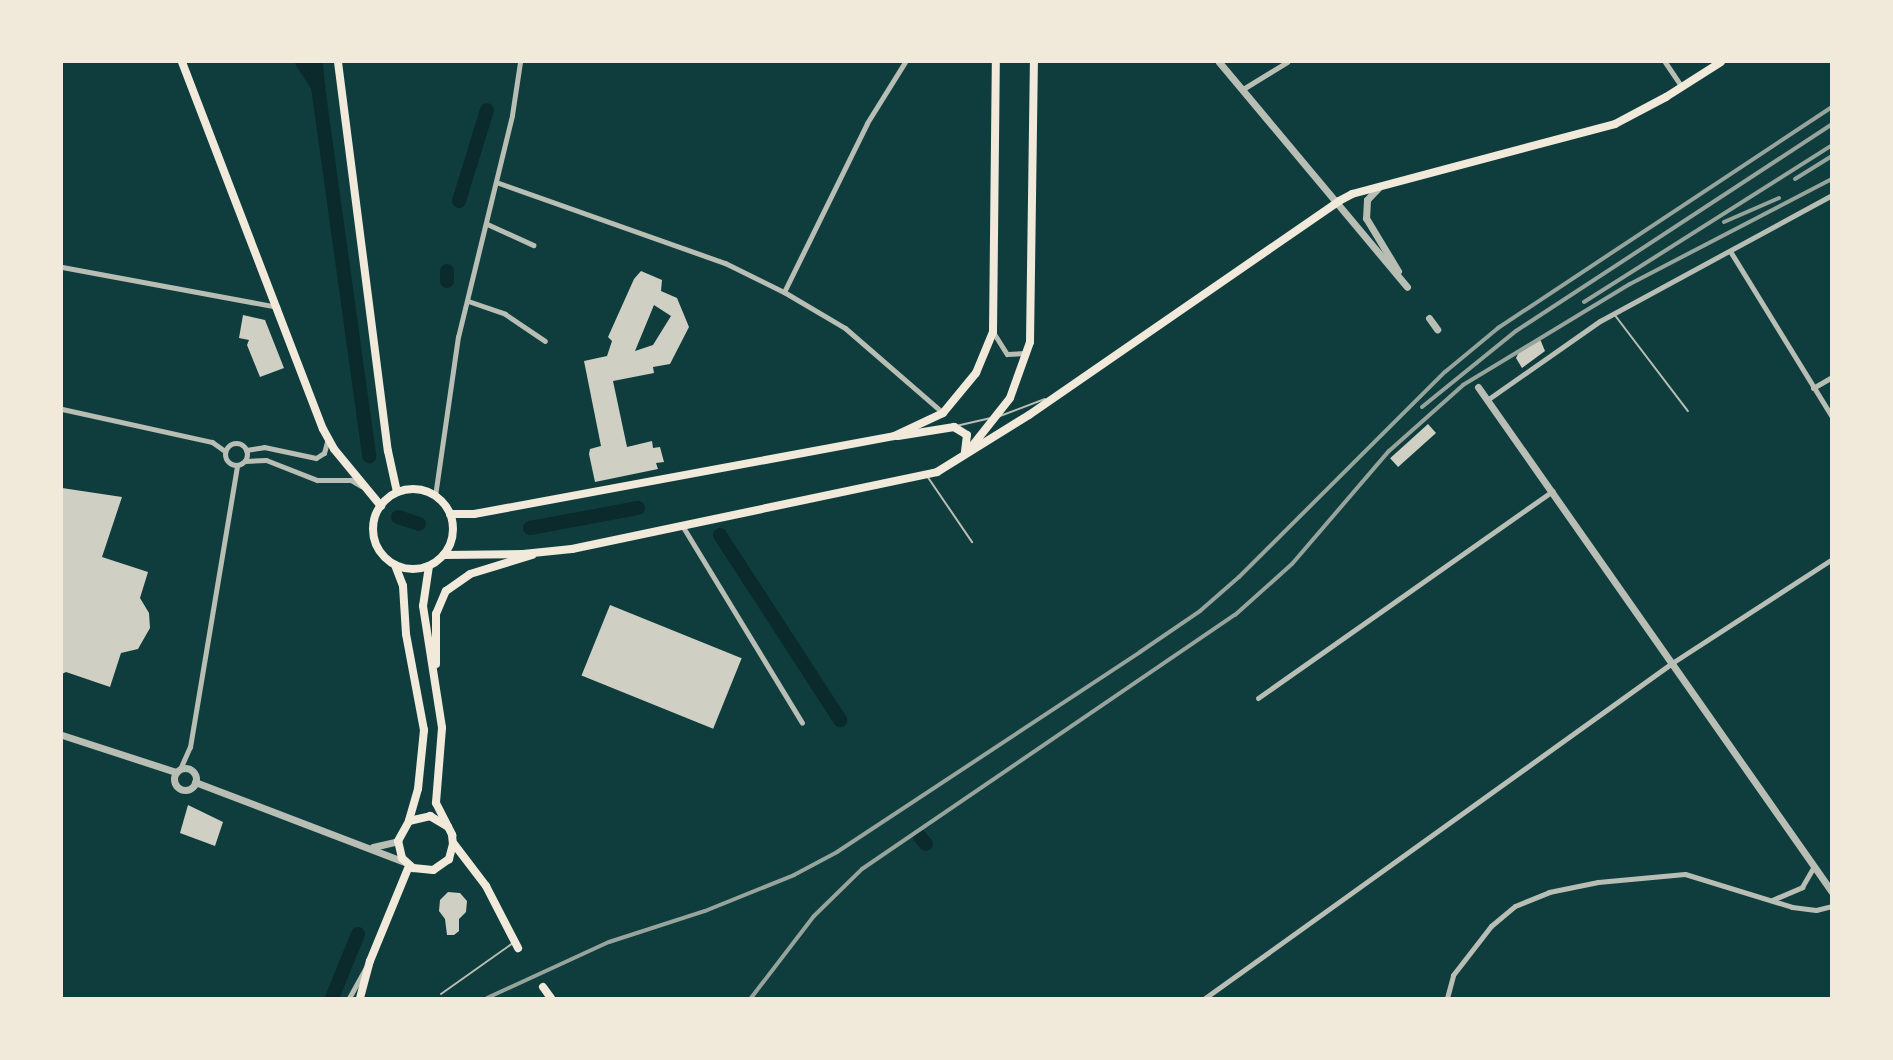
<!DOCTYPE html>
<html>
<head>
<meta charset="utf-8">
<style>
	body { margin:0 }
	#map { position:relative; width:1893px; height:1060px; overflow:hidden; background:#0f3d3e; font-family:"Varela Round",sans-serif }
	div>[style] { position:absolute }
	.canal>* { height:14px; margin:-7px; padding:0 7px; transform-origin:7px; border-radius:7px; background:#0a2a2b }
	.building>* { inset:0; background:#cfcfc3; transform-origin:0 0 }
	.service>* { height:2px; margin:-1px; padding:0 1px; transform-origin:1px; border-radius:1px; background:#b8beb3 }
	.minor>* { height:5px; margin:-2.5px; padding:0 2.5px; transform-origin:2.5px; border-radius:2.5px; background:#b8beb3 }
	.minor>.ring { margin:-2.5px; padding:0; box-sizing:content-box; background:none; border:5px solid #b8beb3; border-radius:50% }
	.tertiary>* { height:7px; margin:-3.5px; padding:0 3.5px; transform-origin:3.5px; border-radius:3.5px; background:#b8beb3 }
	.tertiary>.ring { margin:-3.5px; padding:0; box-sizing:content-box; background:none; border:7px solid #b8beb3; border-radius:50% }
	.secondary>* { height:8px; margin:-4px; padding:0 4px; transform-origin:4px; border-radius:4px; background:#f1e9da }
	.primary>* { height:8px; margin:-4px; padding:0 4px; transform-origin:4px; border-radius:4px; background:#f1e9da }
	.primary>.ring { margin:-4px; padding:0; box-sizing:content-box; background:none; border:8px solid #f1e9da; border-radius:50% }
	.rail>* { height:4px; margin:-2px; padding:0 2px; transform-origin:2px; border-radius:2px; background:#97a49c }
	span { translate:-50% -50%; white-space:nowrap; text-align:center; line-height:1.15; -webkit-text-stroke:6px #f1e9da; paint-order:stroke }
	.frame { position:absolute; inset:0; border:63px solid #f1e9da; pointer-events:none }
</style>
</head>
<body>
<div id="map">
	<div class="canal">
		<div style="left:302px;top:62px;width:30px;rotate:57deg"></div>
		<div style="left:318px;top:87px;width:373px;rotate:82.1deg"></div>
		<div style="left:316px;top:62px;width:24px;rotate:85deg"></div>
		<div style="left:459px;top:201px;width:95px;rotate:-72.9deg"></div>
		<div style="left:447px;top:271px;width:10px;rotate:90deg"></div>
		<div style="left:398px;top:517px;width:22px;rotate:18deg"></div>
		<div style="left:530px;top:528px;width:110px;rotate:-10.5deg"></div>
		<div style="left:720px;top:535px;width:221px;rotate:57deg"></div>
		<div style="left:920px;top:837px;width:9px;rotate:49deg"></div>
		<div style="left:332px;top:998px;width:69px;rotate:-67.9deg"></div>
	</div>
	<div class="building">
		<div style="clip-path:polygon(evenodd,641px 271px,662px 280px,661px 291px,677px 298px,689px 327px,670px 364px,653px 367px,654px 373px,613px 381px,627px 447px,652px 441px,653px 448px,660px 447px,664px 462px,656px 463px,658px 469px,595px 482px,589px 454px,590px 449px,601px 446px,584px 361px,607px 356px,612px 341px,608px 337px,634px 279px,641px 271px,654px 305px,671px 316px,653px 345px,635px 351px,654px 305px)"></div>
		<div style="clip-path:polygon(243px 315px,265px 320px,284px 368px,260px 377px,247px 345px,249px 340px,239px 338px)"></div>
		<div style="clip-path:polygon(1540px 339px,1545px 351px,1522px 368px,1516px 358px,1519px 352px)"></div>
		<div style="left:1428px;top:424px;width:12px;height:51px;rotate:48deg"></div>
		<div style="clip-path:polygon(62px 488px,122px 497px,102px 557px,148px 572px,140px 598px,149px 613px,150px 628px,138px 649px,121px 653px,110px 687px,66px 672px,62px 674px)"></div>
		<div style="left:610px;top:605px;width:142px;height:76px;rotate:22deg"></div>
		<div style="clip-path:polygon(188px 805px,223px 822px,215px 846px,180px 833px)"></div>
		<div style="clip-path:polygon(448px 892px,460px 893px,467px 901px,466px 912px,459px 919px,459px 931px,454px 935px,447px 935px,445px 919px,439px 911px,440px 900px)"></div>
	</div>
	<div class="service">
		<div style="left:1614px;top:314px;width:122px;rotate:52.7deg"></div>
		<div style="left:1000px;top:416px;width:48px;rotate:-20.7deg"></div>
		<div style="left:956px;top:426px;width:37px;rotate:-13deg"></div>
		<div style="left:927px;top:476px;width:80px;rotate:55.7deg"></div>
		<div style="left:441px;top:994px;width:88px;rotate:-35.3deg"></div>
	</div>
	<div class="minor">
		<div style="left:1665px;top:62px;width:30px;rotate:56deg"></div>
		<div style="left:1243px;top:89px;width:52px;rotate:-31.5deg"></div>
		<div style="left:496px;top:182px;width:243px;rotate:19.5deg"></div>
		<div style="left:725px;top:263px;width:66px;rotate:26.2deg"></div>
		<div style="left:784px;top:292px;width:71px;rotate:30.5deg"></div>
		<div style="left:845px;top:328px;width:130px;rotate:40.9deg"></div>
		<div style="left:487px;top:224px;width:51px;rotate:24.5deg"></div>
		<div style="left:1730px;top:251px;width:195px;rotate:58.4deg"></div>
		<div style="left:62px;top:267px;width:219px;rotate:10.5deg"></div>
		<div style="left:784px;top:292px;width:188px;rotate:-63.8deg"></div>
		<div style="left:867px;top:123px;width:72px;rotate:-58.1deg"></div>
		<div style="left:468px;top:301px;width:39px;rotate:19deg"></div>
		<div style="left:505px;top:314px;width:48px;rotate:34deg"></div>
		<div style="left:993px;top:332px;width:26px;rotate:58deg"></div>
		<div style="left:1007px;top:354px;width:19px;rotate:-3deg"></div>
		<div style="left:1813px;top:388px;width:22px;rotate:-30deg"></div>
		<div style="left:1487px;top:400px;width:138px;rotate:-35deg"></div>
		<div style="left:1600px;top:321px;width:264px;rotate:-28.5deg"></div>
		<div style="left:62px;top:409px;width:154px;rotate:12.4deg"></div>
		<div style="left:212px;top:442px;width:16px;rotate:35deg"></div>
		<div class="ring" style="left:225px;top:443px;width:17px;height:17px"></div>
		<div style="left:246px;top:450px;width:18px;rotate:-9deg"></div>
		<div style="left:264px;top:447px;width:53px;rotate:11.9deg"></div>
		<div style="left:316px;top:458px;width:9px;rotate:-32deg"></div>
		<div style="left:324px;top:453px;width:16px;rotate:-75deg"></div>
		<div style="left:245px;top:461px;width:21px;rotate:-3deg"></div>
		<div style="left:266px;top:460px;width:55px;rotate:21.4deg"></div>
		<div style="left:317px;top:480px;width:34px"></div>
		<div style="left:351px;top:480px;width:12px;rotate:31deg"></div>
		<div style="left:435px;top:496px;width:161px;rotate:-81.8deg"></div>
		<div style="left:458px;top:337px;width:228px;rotate:-76.3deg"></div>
		<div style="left:512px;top:115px;width:54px;rotate:-81.4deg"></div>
		<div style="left:683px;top:527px;width:229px;rotate:58.7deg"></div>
		<div style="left:1258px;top:698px;width:360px;rotate:-35.1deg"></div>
		<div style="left:180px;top:769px;width:24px;rotate:-66deg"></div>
		<div style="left:190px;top:747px;width:286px;rotate:-80.5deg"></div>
		<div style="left:1772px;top:900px;width:33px;rotate:-23deg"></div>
		<div style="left:1802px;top:887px;width:24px;rotate:-60deg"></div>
		<div style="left:349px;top:998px;width:38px;rotate:-61deg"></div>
		<div style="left:1205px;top:998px;width:575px;rotate:-35.65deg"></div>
		<div style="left:1672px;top:663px;width:191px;rotate:-33deg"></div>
		<div style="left:1447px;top:998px;width:24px;rotate:-75deg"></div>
		<div style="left:1453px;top:975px;width:62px;rotate:-52.2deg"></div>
		<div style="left:1491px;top:926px;width:31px;rotate:-40deg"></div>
		<div style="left:1515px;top:906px;width:37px;rotate:-22deg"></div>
		<div style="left:1549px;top:892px;width:50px;rotate:-11.5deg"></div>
		<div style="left:1598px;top:882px;width:87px;rotate:-5.3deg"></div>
		<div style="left:1685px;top:874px;width:112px;rotate:17.1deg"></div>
		<div style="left:1792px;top:907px;width:24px;rotate:7deg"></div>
		<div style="left:1816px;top:910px;width:16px;rotate:-14deg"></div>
	</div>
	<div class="tertiary">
		<div style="left:1219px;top:62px;width:293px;rotate:50.1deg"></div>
		<div style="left:1378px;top:188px;width:16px;rotate:133deg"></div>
		<div style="left:1367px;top:200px;width:18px;rotate:93deg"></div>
		<div style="left:1366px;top:218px;width:62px;rotate:58.9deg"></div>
		<div style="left:1429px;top:318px;width:14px;rotate:54deg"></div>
		<div style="left:1478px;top:387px;width:617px;rotate:54.97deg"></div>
		<div style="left:62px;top:735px;width:120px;rotate:18deg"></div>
		<div class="ring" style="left:174px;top:768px;width:15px;height:15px"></div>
		<div style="left:195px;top:782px;width:225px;rotate:20.9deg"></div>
		<div style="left:373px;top:847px;width:26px;rotate:-13deg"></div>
	</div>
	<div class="secondary">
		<div style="left:898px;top:436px;width:57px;rotate:-9.1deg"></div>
		<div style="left:954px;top:427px;width:15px;rotate:32deg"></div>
		<div style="left:967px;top:435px;width:17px;rotate:97deg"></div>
		<div style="left:969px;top:450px;width:66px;rotate:-51.7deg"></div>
		<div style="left:1010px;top:398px;width:59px;rotate:-70.3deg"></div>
		<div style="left:1030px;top:342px;width:280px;rotate:-89.2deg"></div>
	</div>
	<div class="primary">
		<div style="left:182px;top:62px;width:393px;rotate:69deg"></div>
		<div style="left:323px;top:429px;width:23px;rotate:61deg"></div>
		<div style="left:334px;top:449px;width:74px;rotate:50.5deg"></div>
		<div style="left:338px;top:62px;width:392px;rotate:82.7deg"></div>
		<div style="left:388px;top:451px;width:42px;rotate:77.6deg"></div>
		<div class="ring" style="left:373px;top:489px;width:72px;height:72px"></div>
		<div style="left:450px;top:514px;width:24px"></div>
		<div style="left:474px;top:514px;width:427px;rotate:-10.5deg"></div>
		<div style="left:894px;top:436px;width:54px;rotate:-25.1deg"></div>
		<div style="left:943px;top:413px;width:52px;rotate:-50.5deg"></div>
		<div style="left:976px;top:373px;width:44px;rotate:-67.5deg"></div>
		<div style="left:993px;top:332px;width:270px;rotate:-89.4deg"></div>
		<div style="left:444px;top:555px;width:79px;rotate:-0.7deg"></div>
		<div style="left:523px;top:554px;width:49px;rotate:-5.8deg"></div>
		<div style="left:572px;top:549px;width:373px;rotate:-11.9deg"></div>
		<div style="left:937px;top:472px;width:108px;rotate:-31.8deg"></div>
		<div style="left:1029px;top:415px;width:377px;rotate:-34.6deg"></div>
		<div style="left:1339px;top:201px;width:15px;rotate:-28deg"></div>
		<div style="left:1352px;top:194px;width:272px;rotate:-14.9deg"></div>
		<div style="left:1615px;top:124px;width:58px;rotate:-27.9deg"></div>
		<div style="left:1666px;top:97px;width:65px;rotate:-32.5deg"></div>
		<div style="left:395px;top:565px;width:22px;rotate:69deg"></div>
		<div style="left:403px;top:586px;width:48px;rotate:86.4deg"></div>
		<div style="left:406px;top:634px;width:98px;rotate:79.4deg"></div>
		<div style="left:424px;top:730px;width:59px;rotate:95.8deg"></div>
		<div style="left:418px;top:789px;width:33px;rotate:106deg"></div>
		<div style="left:429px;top:566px;width:40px;rotate:98.5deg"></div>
		<div style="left:423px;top:606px;width:123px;rotate:81.1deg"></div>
		<div style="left:442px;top:728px;width:75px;rotate:94.6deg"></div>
		<div style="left:436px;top:803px;width:36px;rotate:63deg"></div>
		<div style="left:452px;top:835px;width:9px;rotate:84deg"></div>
		<div style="left:453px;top:844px;width:16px;rotate:105deg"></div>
		<div style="left:449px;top:859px;width:19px;rotate:145deg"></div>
		<div style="left:433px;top:870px;width:20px;rotate:-174deg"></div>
		<div style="left:413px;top:868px;width:15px;rotate:-138deg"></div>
		<div style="left:402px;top:858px;width:17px;rotate:-103deg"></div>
		<div style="left:398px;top:841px;width:23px;rotate:-61deg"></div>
		<div style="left:409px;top:821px;width:22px;rotate:-13deg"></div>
		<div style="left:430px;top:816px;width:21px;rotate:31deg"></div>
		<div style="left:436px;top:664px;width:50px;rotate:-90deg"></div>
		<div style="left:436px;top:614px;width:25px;rotate:-67deg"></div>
		<div style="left:446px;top:591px;width:29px;rotate:-35deg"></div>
		<div style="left:470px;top:574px;width:65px;rotate:-17deg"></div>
		<div style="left:454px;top:844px;width:53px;rotate:52.7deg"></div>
		<div style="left:486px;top:886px;width:70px;rotate:62.7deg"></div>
		<div style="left:543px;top:987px;width:14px;rotate:54deg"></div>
		<div style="left:360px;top:998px;width:38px;rotate:-75deg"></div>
		<div style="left:370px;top:961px;width:103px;rotate:-67.7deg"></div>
	</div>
	<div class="rail">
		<div style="left:1795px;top:179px;width:44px;rotate:-31.9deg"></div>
		<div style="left:1724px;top:222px;width:60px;rotate:-23.6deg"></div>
		<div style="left:1584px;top:302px;width:294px;rotate:-32.3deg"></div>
		<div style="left:1422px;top:407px;width:121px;rotate:-39deg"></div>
		<div style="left:1516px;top:331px;width:378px;rotate:-33.2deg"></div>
		<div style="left:487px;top:998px;width:134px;rotate:-24.7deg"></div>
		<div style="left:609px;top:942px;width:101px;rotate:-17.9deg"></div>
		<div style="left:705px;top:911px;width:96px;rotate:-22deg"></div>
		<div style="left:794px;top:875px;width:49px;rotate:-28.1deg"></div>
		<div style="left:837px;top:852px;width:363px;rotate:-33.4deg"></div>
		<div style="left:1140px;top:652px;width:73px;rotate:-34.3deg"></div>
		<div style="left:1200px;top:611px;width:52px;rotate:-41.1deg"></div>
		<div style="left:1239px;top:577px;width:291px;rotate:-44.9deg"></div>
		<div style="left:1445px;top:372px;width:69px;rotate:-39.7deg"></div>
		<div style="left:1498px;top:328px;width:400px;rotate:-33.5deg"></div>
		<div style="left:751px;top:998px;width:103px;rotate:-52.5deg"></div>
		<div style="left:814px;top:916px;width:67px;rotate:-44.4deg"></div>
		<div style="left:862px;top:869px;width:451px;rotate:-34.3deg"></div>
		<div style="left:1235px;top:615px;width:76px;rotate:-41.8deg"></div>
		<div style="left:1292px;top:564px;width:149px;rotate:-49.4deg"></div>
		<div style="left:1389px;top:451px;width:99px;rotate:-41.7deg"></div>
		<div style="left:1463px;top:385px;width:195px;rotate:-31.2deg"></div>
		<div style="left:1630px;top:284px;width:228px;rotate:-27.5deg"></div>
	</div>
	<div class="frame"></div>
</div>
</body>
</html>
